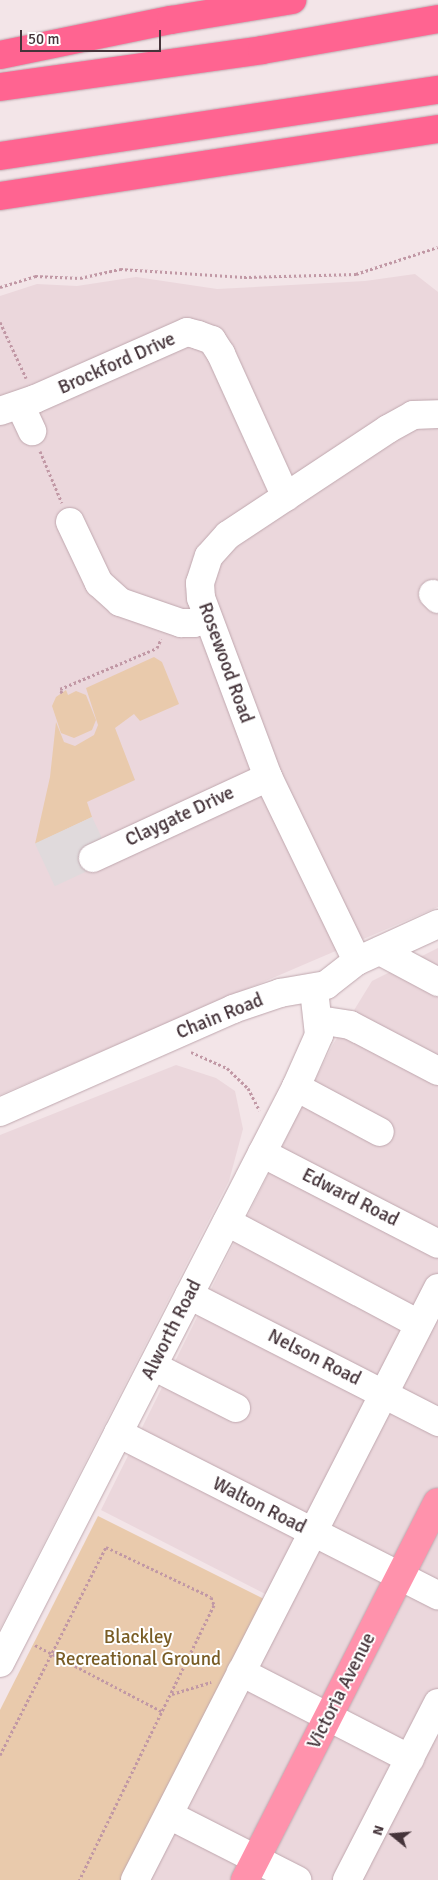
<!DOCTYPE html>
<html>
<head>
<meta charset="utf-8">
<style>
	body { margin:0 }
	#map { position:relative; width:438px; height:1880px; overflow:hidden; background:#f3e5e8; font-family:Signika,sans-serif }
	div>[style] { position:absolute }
	.residential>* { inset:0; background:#ebd7dc }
	.green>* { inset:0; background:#e9caac }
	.parking>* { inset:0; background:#e0dadc; transform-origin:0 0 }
	.path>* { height:3px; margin-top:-1.5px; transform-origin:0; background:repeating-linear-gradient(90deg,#c198a5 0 2.5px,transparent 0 5px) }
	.roads { filter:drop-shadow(0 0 1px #bfa7ae) drop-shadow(0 0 1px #bfa7ae) }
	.minor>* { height:28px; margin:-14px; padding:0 14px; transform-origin:14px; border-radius:14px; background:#fff }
	.major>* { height:28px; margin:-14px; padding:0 14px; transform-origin:14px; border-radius:14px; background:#ff92ac }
	.highway>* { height:28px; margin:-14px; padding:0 14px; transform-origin:14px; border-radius:14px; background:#ff6491 }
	span { translate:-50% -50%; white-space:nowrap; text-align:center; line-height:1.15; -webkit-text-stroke:4px #fff; paint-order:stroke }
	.street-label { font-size:19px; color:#45343a }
	.park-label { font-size:19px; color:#795d26 }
	.north { position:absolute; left:368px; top:1810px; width:50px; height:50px; -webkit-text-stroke:4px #fff; paint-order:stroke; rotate:287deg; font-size:14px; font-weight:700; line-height:20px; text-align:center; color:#45343a }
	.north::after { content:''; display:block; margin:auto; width:18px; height:22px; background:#45343a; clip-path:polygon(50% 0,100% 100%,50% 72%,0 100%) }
	.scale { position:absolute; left:20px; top:30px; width:141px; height:22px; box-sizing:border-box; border:2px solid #45343a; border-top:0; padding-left:6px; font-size:15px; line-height:18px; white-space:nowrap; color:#45343a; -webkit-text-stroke:4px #fff; paint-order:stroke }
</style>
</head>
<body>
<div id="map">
	<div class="residential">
		<div style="clip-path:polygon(415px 274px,438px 292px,438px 907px,0 1095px,0 296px,37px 284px,77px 286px,136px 277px,217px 289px,365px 281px)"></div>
		<div style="clip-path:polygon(438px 948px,438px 1880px,140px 1880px,281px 1602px,101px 1510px,332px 1046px,372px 981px)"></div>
		<div style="clip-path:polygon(176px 1065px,216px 1078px,235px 1091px,243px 1129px,229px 1181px,0 1629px,0 1135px)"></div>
	</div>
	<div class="green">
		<div style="clip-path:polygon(154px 657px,162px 662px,179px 704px,140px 721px,134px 714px,115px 728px,135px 780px,87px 802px,92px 817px,35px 844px,50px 777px,56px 722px,64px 742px,75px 746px,94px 735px,98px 725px,86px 688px)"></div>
		<div style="clip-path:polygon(66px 690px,68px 695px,76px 691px,86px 695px,96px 720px,92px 730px,74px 738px,61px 733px,52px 706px,56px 697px)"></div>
		<div style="clip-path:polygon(98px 1516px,270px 1602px,127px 1880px,0 1880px,0 1710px)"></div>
	</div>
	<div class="parking">
		<div style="left:92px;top:817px;width:47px;height:63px;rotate:65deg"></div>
	</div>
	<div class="path">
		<div style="left:0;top:287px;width:37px;rotate:-17deg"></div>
		<div style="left:35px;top:276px;width:45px;rotate:2.5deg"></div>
		<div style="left:80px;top:278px;width:41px;rotate:-12.7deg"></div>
		<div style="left:120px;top:269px;width:124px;rotate:3.7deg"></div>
		<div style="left:244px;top:277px;width:112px;rotate:-1.5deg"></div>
		<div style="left:356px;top:274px;width:86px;rotate:-18.2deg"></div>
		<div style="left:0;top:322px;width:62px;rotate:65.1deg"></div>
		<div style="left:40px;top:451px;width:56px;rotate:67.1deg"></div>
		<div style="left:62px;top:693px;width:4px;rotate:-117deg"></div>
		<div style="left:60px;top:689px;width:105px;rotate:-22.9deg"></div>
		<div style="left:157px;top:648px;width:10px;rotate:-66deg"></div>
		<div style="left:191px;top:1052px;width:39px;rotate:24deg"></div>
		<div style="left:227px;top:1068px;width:29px;rotate:44deg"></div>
		<div style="left:248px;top:1088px;width:25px;rotate:63deg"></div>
		<div style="left:35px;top:1645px;width:144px;rotate:27.6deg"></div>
		<div style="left:172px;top:1694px;width:41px;rotate:-17.1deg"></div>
		<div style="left:0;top:1755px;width:233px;rotate:-63deg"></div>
		<div style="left:106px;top:1547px;width:116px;rotate:25.5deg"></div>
		<div style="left:211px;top:1597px;width:9px;rotate:69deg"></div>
		<div style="left:214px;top:1605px;width:306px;rotate:116.1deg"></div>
	</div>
	<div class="roads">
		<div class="minor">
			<div style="left:20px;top:405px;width:29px;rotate:65deg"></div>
			<div style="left:0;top:411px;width:37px;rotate:-19deg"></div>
			<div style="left:35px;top:399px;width:166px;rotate:-23.8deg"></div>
			<div style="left:187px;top:332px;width:11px;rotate:15deg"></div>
			<div style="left:198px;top:335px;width:15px;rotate:20deg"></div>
			<div style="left:212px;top:340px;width:17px;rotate:57deg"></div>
			<div style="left:221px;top:354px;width:157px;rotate:65.6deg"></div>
			<div style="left:70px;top:522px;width:68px;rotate:64.6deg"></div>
			<div style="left:99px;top:583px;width:28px;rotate:42deg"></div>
			<div style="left:120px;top:602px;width:65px;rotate:19deg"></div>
			<div style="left:181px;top:623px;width:13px"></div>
			<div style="left:194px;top:623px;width:14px;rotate:-25deg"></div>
			<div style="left:433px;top:594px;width:7px;rotate:45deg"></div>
			<div style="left:93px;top:858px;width:193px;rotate:-24.8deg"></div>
			<div style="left:380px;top:951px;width:66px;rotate:28.1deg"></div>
			<div style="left:357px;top:961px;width:204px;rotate:-115.8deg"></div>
			<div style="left:268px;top:777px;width:191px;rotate:-110.5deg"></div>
			<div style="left:201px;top:598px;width:15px;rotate:-94deg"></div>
			<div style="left:200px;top:583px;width:28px;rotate:-72deg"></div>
			<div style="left:209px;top:556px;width:28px;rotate:-48deg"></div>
			<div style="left:228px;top:535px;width:192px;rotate:-33.5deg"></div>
			<div style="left:388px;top:429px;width:29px;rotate:-29deg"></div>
			<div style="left:413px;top:415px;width:25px;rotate:-2deg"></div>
			<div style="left:319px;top:1020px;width:31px;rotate:9deg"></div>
			<div style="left:350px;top:1025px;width:99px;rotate:27.6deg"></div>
			<div style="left:296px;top:1087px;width:95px;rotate:28.2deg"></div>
			<div style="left:0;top:1112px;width:255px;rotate:-23.8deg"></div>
			<div style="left:233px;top:1009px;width:50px;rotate:-18.8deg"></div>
			<div style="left:280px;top:993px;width:47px;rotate:-9.9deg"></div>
			<div style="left:326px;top:985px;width:39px;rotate:-38deg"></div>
			<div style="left:357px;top:961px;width:89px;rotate:-24.6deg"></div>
			<div style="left:262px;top:1153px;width:198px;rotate:27.3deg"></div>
			<div style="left:227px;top:1222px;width:217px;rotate:28deg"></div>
			<div style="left:189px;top:1295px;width:280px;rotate:27deg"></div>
			<div style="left:153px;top:1366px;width:93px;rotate:26.8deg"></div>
			<div style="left:118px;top:1433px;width:359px;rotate:26.9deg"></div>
			<div style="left:0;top:1663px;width:648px;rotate:-62.8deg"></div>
			<div style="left:296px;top:1087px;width:57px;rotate:-66.1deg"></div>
			<div style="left:319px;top:1035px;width:45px;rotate:-96.3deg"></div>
			<div style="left:241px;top:1672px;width:190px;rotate:27.2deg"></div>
			<div style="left:169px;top:1815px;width:144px;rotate:26.9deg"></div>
			<div style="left:135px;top:1880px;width:665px;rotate:-62.9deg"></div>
			<div style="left:347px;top:1880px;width:199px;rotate:-62.8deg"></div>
		</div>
		<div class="major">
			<div style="left:245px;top:1880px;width:424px;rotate:-63deg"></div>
		</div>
		<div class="highway">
			<div style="left:0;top:55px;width:175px;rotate:-11.6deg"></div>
			<div style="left:171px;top:20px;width:123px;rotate:-9.4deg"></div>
			<div style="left:0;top:87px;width:265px;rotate:-8deg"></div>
			<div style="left:262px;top:50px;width:179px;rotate:-10deg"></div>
			<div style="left:0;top:156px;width:443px;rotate:-8.6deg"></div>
			<div style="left:0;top:196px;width:443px;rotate:-8.7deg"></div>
		</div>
	</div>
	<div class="street-label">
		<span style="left:117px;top:364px;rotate:-24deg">Brockford Drive</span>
		<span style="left:225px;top:663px;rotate:70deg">Rosewood Road</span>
		<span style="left:180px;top:817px;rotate:-25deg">Claygate Drive</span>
		<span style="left:220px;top:1017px;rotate:-22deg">Chain Road</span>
		<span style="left:350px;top:1198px;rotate:27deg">Edward Road</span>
		<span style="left:172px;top:1330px;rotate:-63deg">Alworth Road</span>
		<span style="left:314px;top:1358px;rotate:27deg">Nelson Road</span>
		<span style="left:259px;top:1506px;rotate:27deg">Walton Road</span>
		<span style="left:342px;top:1691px;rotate:-63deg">Victoria Avenue</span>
	</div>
	<div class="park-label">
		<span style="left:138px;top:1649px">Blackley<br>Recreational Ground</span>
	</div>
	<div class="north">N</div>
	<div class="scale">50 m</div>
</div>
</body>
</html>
